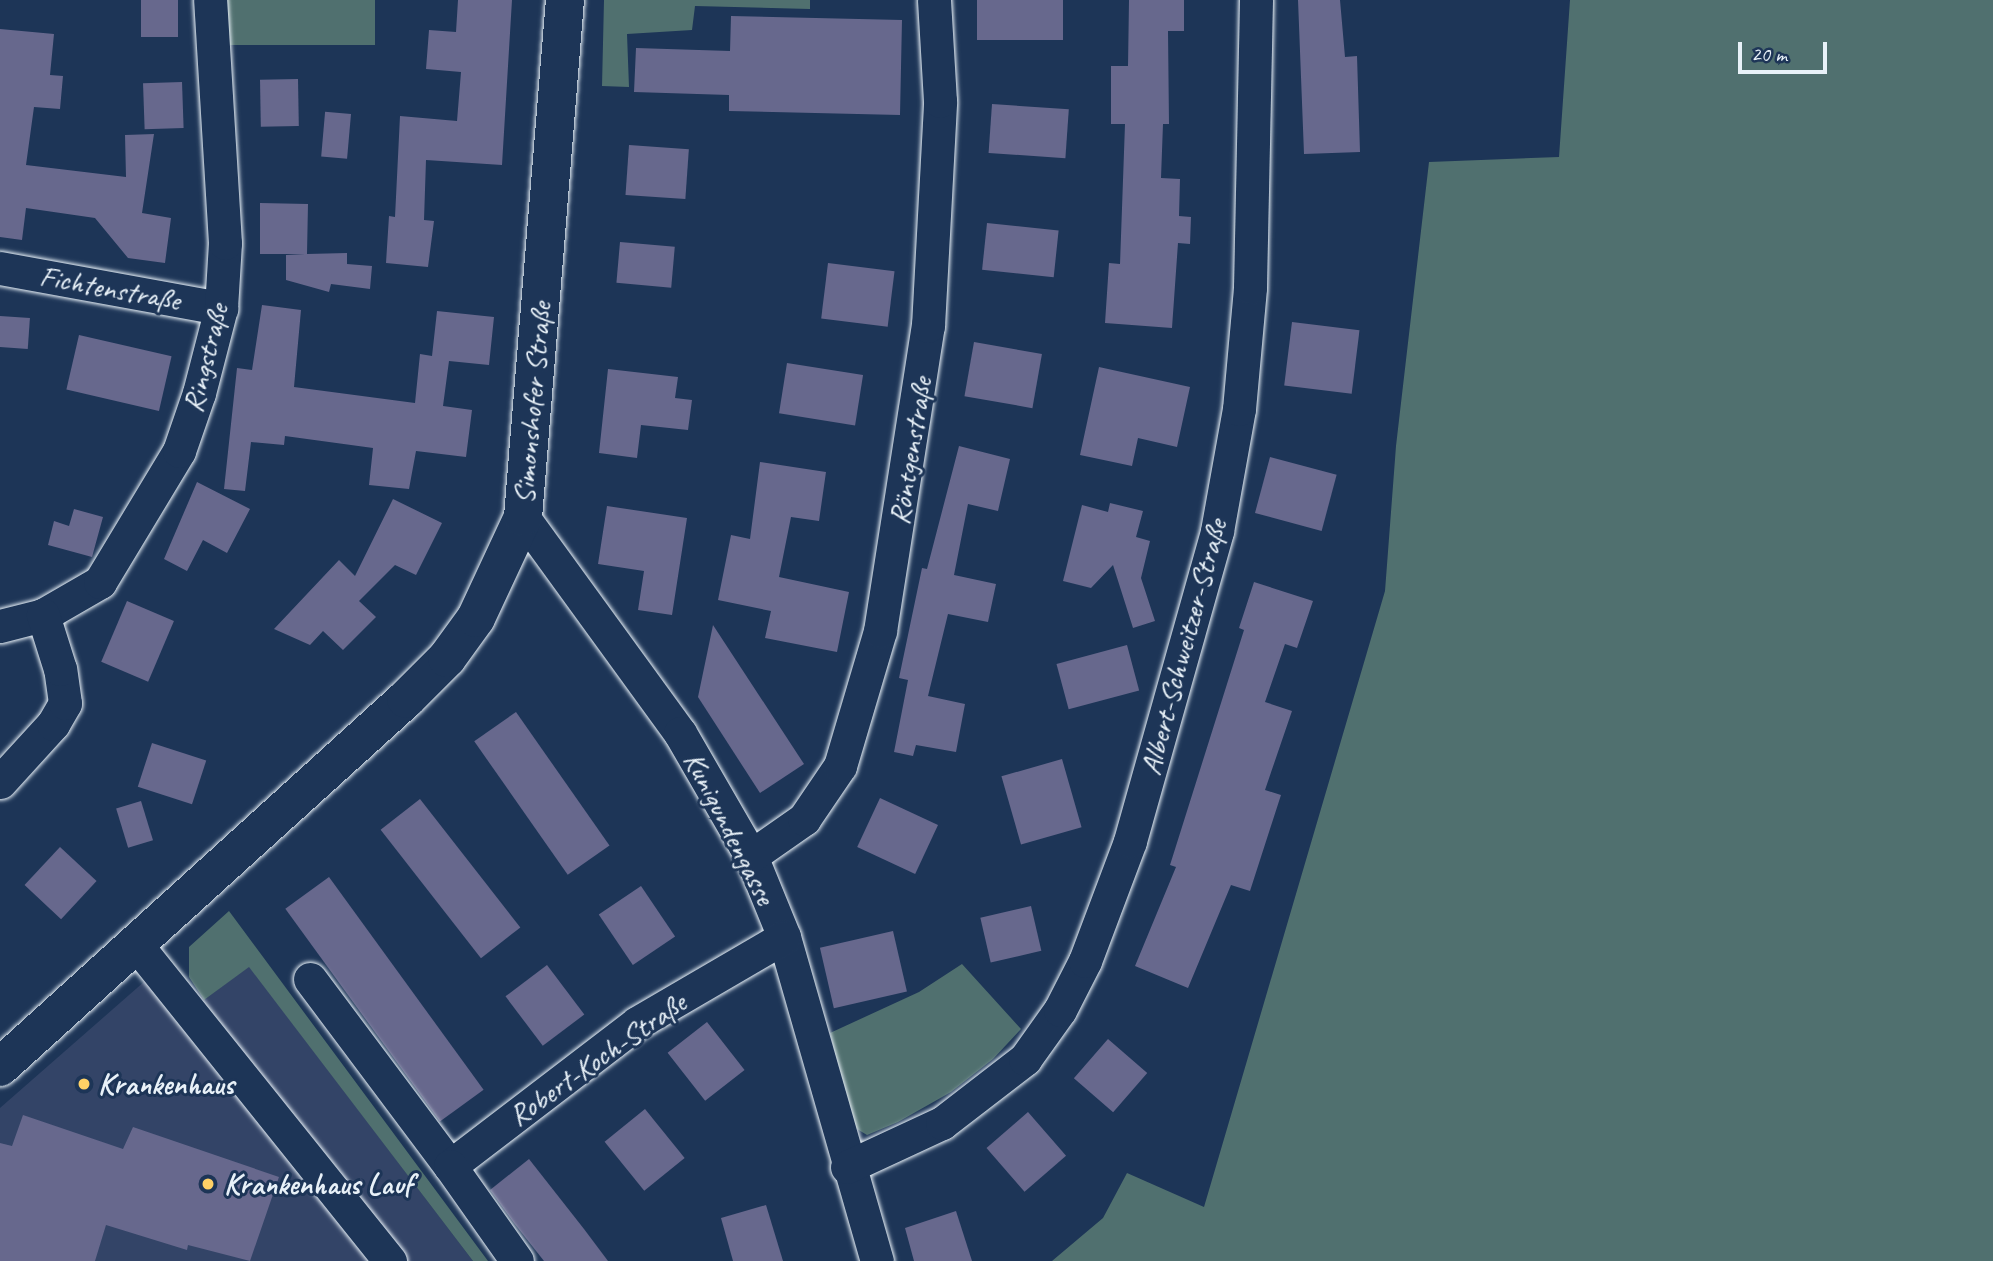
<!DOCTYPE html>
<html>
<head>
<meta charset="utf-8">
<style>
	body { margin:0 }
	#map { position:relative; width:1993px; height:1261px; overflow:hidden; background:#1d3557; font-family:Caveat,sans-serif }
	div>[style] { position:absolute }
	.built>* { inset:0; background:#334467 }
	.green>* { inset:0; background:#50706f; transform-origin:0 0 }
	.building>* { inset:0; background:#67688d; transform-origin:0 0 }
	.roads { filter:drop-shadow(0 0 2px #e8f1f8) drop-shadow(0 0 2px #e8f1f8) }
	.minor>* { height:33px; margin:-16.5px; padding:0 16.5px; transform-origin:16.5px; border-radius:16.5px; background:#1d3557 }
	.tertiary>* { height:38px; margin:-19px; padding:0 19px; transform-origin:19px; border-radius:19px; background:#1d3557 }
	.dots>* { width:19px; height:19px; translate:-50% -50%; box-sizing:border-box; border:4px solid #1d3557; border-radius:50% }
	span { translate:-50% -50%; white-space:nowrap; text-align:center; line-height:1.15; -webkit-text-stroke:6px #1d3557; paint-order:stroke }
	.street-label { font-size:30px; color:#e8f1f8 }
	.poi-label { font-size:30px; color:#e8f1f8; font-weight:700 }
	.left { translate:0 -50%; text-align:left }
	.scale { position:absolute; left:1738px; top:42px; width:89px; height:32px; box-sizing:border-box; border:4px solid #e8f1f8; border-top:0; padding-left:9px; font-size:21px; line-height:24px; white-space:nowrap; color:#e8f1f8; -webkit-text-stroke:5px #1d3557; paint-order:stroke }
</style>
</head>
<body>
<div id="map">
	<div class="built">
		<div style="clip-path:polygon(249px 966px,473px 1261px,0 1261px,0 1108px,145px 981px,180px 1018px)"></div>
	</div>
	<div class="green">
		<div style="left:227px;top:0;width:148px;height:45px"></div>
		<div style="clip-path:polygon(604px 0,810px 0,810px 9px,695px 6px,692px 30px,627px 34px,629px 87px,602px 86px)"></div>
		<div style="clip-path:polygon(1570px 0,1993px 0,1993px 1261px,1052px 1261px,1103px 1218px,1127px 1173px,1204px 1207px,1385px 591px,1396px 446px,1429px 162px,1559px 157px)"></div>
		<div style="clip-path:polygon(229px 911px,488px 1261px,473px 1261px,249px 967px,204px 1000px,189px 977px,189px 947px)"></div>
		<div style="clip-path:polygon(962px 964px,1021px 1029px,993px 1059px,951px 1092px,898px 1122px,867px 1135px,852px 1126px,830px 1033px,919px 992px)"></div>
	</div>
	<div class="building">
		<div style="left:141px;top:0;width:37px;height:37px"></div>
		<div style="clip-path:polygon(458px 0,512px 0,502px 165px,426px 160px,424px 220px,434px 221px,428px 267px,386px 263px,389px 216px,395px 217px,400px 116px,457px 121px,461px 72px,426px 69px,429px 30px,456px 32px)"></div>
		<div style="left:977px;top:0;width:86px;height:40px"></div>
		<div style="clip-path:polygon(1129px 0,1184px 0,1184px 31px,1168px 31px,1169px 124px,1163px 124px,1161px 178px,1180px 179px,1179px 216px,1191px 217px,1190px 244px,1178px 243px,1172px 328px,1105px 323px,1109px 263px,1120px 264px,1125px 124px,1111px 124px,1111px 66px,1128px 66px)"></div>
		<div style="clip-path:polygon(1298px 0,1340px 0,1345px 57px,1357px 56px,1360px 152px,1304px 154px)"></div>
		<div style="clip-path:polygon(731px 16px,902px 20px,900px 115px,729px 111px,729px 95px,634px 92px,636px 48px,730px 51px)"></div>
		<div style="clip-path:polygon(0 29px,54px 34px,50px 75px,63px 76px,60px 109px,34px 107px,26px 165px,126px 177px,125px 135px,154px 134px,142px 213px,171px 218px,165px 263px,128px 258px,95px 218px,26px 208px,22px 240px,0 237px)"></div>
		<div style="left:298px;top:79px;width:47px;height:38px;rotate:89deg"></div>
		<div style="left:182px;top:82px;width:46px;height:39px;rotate:88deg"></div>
		<div style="left:992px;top:104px;width:77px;height:49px;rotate:4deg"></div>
		<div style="left:351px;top:114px;width:45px;height:26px;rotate:95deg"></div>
		<div style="left:629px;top:145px;width:60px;height:50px;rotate:4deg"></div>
		<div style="clip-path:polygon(260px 203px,308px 204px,307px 254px,347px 253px,347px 264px,372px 266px,370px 289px,331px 284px,329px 292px,286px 280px,286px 255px,305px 254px,260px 254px)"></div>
		<div style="left:987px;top:223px;width:72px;height:47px;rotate:6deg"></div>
		<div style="left:620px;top:242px;width:55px;height:41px;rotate:5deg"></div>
		<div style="left:828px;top:263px;width:67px;height:56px;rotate:7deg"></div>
		<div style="clip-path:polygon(262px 305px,301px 310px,294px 387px,415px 403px,420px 354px,432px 356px,437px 311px,494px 317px,489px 365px,449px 361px,443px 406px,472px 410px,466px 457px,416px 451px,409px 489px,369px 485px,373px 448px,285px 436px,284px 445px,251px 442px,245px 491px,224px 489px,237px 368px,252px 370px)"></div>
		<div style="left:0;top:316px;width:30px;height:31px;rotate:4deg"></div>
		<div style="left:1292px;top:322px;width:68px;height:64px;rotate:7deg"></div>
		<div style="left:79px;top:335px;width:95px;height:56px;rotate:13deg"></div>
		<div style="left:974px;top:342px;width:69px;height:55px;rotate:10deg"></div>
		<div style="left:787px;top:363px;width:77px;height:51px;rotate:9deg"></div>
		<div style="clip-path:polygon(1099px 367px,1190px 387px,1177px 447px,1138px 438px,1132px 466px,1080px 455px)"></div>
		<div style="clip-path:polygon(608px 369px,678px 377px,675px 398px,692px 400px,688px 430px,641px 425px,637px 458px,599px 453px)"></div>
		<div style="clip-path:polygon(959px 446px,1010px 459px,998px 511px,968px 504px,954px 575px,996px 584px,988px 622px,948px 614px,928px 696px,965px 704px,956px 752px,916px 745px,913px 756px,894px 752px,908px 680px,899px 678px,922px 568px,927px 569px)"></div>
		<div style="left:1270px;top:457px;width:69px;height:58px;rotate:15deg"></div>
		<div style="clip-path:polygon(760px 462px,826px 472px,819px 521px,791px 517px,779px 577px,849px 592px,837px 652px,765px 638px,771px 611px,718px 600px,731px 535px,750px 539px)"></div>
		<div style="clip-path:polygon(197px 482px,250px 509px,227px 553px,203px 540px,187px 571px,164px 559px)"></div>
		<div style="clip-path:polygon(393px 499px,442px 523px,416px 575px,395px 565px,359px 601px,376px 617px,343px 650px,323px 631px,310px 645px,274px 629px,339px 560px,355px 576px)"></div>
		<div style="clip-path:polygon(1110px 503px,1143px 511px,1136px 537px,1150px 541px,1141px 578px,1155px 621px,1133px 628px,1113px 565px,1091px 588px,1063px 581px,1082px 505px,1108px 512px)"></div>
		<div style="clip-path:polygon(607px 506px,687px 518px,672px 615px,638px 610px,644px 571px,598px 564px)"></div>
		<div style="clip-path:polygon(74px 509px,103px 517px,92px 557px,48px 545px,54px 521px,69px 526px)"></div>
		<div style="clip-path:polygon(1254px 582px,1313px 601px,1297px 648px,1285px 644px,1265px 702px,1292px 711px,1265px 790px,1281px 795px,1250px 891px,1231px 885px,1188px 988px,1135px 966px,1176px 867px,1170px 865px,1244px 630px,1239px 628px)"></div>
		<div style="left:127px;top:601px;width:51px;height:66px;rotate:23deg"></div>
		<div style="clip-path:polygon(713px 625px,804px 764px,760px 793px,698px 697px)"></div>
		<div style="left:1127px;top:645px;width:47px;height:73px;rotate:75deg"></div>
		<div style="left:516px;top:712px;width:163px;height:51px;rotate:55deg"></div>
		<div style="left:152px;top:743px;width:57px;height:46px;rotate:18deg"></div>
		<div style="left:1062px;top:759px;width:71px;height:63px;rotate:74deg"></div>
		<div style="left:880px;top:798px;width:64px;height:54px;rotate:25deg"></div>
		<div style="left:420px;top:799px;width:163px;height:50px;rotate:52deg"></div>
		<div style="left:141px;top:801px;width:41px;height:26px;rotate:73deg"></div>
		<div style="left:60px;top:847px;width:50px;height:52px;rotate:43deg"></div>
		<div style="left:329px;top:877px;width:263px;height:54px;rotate:54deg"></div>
		<div style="left:641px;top:886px;width:61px;height:51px;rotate:56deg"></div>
		<div style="left:1031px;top:906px;width:46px;height:52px;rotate:77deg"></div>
		<div style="left:893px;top:931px;width:62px;height:75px;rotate:77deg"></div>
		<div style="left:547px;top:965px;width:62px;height:52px;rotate:53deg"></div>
		<div style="left:707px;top:1022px;width:61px;height:50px;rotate:52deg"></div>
		<div style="left:1108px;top:1039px;width:52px;height:52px;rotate:41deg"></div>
		<div style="left:645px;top:1109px;width:63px;height:52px;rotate:51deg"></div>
		<div style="left:1028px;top:1112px;width:58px;height:55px;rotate:49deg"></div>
		<div style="clip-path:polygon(23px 1115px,123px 1149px,133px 1127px,279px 1177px,250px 1261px,188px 1245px,187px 1250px,106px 1225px,95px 1261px,0 1261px,0 1143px,12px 1146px)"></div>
		<div style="clip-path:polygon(529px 1159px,584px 1229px,608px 1261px,544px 1261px,514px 1223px,490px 1190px)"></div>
		<div style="clip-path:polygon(766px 1205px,783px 1261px,733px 1261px,721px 1218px)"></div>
		<div style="clip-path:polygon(956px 1211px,972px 1261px,914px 1261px,905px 1228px)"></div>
	</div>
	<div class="roads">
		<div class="minor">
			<div style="left:0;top:268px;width:225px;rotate:10.3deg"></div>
			<div style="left:523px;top:517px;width:267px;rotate:54deg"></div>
			<div style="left:680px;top:733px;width:142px;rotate:60deg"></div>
			<div style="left:751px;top:856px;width:87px;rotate:67.8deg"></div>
			<div style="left:784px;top:937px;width:337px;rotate:74deg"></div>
			<div style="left:0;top:626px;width:44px;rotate:-14.3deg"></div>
			<div style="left:43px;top:615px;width:66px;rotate:-30.1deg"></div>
			<div style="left:100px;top:582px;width:153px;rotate:-58.9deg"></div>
			<div style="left:179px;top:451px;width:61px;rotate:-71deg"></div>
			<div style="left:199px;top:393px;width:88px;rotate:-75.5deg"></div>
			<div style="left:221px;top:308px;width:65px;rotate:-86.5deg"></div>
			<div style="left:225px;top:243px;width:243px;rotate:-93.5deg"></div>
			<div style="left:0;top:782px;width:79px;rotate:-47.6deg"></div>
			<div style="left:53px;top:724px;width:24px;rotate:-60deg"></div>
			<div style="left:65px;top:703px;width:34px;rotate:-98deg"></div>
			<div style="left:60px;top:669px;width:57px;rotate:-107.5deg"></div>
			<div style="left:751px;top:856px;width:65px;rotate:-34.9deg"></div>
			<div style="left:804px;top:819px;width:64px;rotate:-55.8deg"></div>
			<div style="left:840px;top:766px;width:141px;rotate:-73.5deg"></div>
			<div style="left:880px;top:631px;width:309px;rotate:-81.1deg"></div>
			<div style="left:928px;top:326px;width:225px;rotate:-86.9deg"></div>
			<div style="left:940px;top:101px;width:101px;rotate:-93.4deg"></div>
			<div style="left:135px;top:943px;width:408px;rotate:51.3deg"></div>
			<div style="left:310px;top:979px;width:234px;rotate:53.2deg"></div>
			<div style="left:450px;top:1166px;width:235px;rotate:-37.4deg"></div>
			<div style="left:637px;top:1023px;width:170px;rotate:-30.3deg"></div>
			<div style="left:450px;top:1166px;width:116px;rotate:54.8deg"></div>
			<div style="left:847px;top:1167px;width:105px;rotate:-24.9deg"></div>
			<div style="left:942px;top:1123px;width:105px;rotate:-37.6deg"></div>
			<div style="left:1025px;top:1059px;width:60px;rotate:-54.5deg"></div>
			<div style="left:1060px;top:1010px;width:55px;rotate:-63deg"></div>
			<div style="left:1085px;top:961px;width:128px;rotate:-69.4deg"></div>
			<div style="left:1130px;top:841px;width:322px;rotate:-74.3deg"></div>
			<div style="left:1217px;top:531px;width:124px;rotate:-79.8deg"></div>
			<div style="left:1239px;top:409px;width:122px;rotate:-84.8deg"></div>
			<div style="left:1250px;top:287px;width:287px;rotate:-88.8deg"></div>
		</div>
		<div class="tertiary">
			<div style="left:0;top:1067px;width:548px;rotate:-42.19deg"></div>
			<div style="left:406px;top:699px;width:58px;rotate:-45deg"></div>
			<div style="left:447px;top:658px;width:49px;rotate:-54.1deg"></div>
			<div style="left:476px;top:618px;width:111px;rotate:-65deg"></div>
			<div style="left:523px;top:517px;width:519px;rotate:-85.36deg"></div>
		</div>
	</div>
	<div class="dots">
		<div style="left:84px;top:1084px;background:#ffd166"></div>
		<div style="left:208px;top:1184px;background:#ffd166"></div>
	</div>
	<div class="street-label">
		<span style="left:110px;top:288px;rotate:10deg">Fichtenstraße</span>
		<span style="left:205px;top:358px;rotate:-76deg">Ringstraße</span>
		<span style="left:532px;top:403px;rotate:-85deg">Simonshofer Straße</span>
		<span style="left:910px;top:451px;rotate:-81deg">Röntgenstraße</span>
		<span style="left:1183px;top:647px;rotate:-75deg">Albert-Schweitzer-Straße</span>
		<span style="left:730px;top:828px;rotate:63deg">Kunigundengasse</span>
		<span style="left:597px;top:1059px;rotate:-35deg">Robert-Koch-Straße</span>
	</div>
	<div class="poi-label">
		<span class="left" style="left:98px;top:1084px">Krankenhaus</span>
		<span class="left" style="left:224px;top:1184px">Krankenhaus Lauf</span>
	</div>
	<div class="scale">20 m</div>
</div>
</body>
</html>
